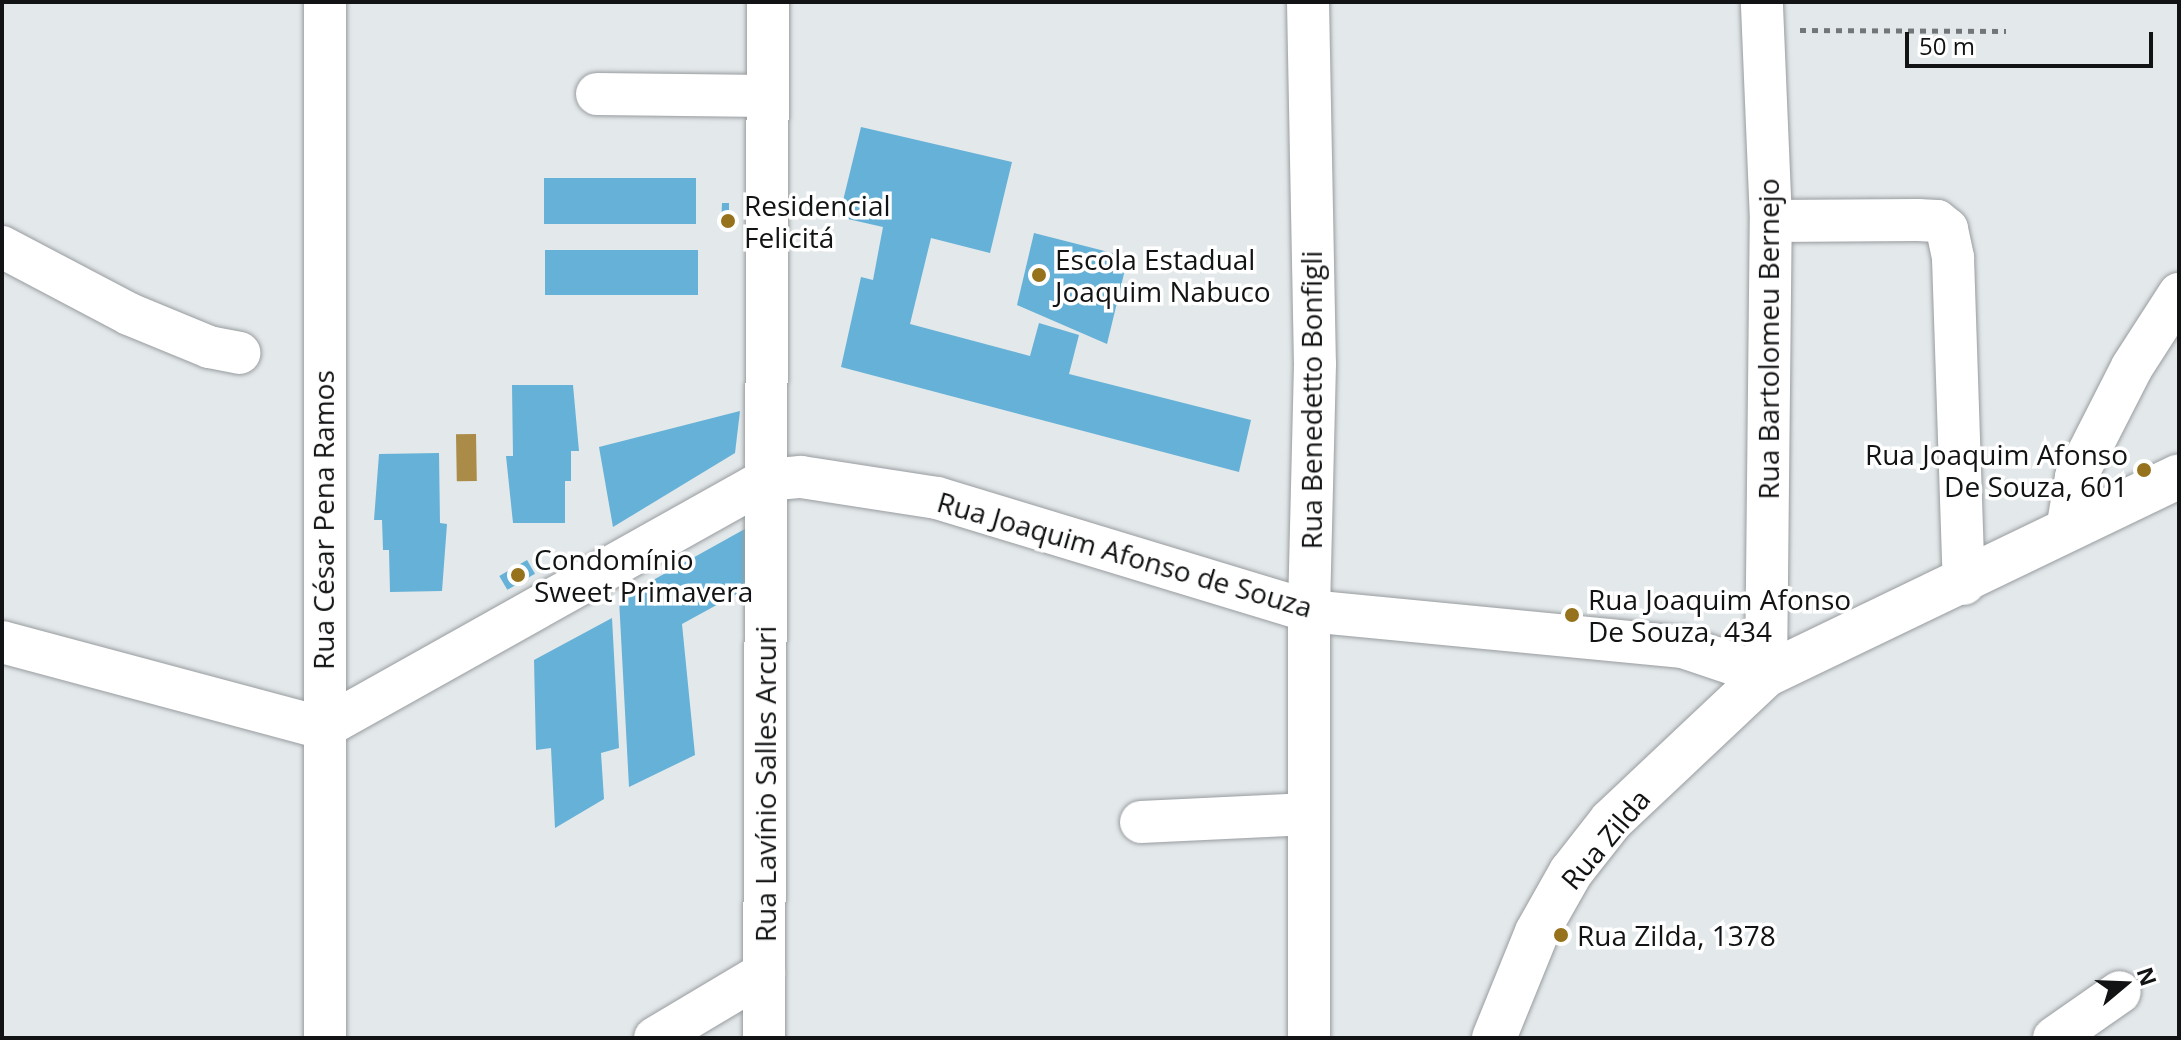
<!DOCTYPE html>
<html>
<head>
<meta charset="utf-8">
<style>
	body { margin:0 }
	#map { position:relative; width:2181px; height:1040px; overflow:hidden; background:#e3e8ea; font-family:"Open Sans",sans-serif }
	div>[style] { position:absolute }
	.water>* { inset:0; background:#aa8b48; transform-origin:0 0 }
	.building>* { inset:0; background:#65b1d7; transform-origin:0 0 }
	.path>* { height:5px; margin-top:-2.5px; transform-origin:0; background:repeating-linear-gradient(90deg,#737678 0 6px,transparent 0 12px) }
	.roads { filter:drop-shadow(0 0 2px #989c9f) drop-shadow(0 0 2px #989c9f) }
	.minor>* { height:42px; margin:-21px; padding:0 21px; transform-origin:21px; border-radius:21px; background:#fff }
	.major>* { height:44px; margin:-22px; padding:0 22px; transform-origin:22px; border-radius:22px; background:#fff }
	.dots>* { width:22px; height:22px; translate:-50% -50%; box-sizing:border-box; border:4px solid #fff; border-radius:50% }
	span { translate:-50% -50%; white-space:nowrap; text-align:center; line-height:1.15; -webkit-text-stroke:7px #fff; paint-order:stroke }
	.poi-label { font-size:28px; color:#111314 }
	.left { translate:0 -50%; text-align:left }
	.right { translate:-100% -50%; text-align:right }
	.street-label { font-size:28px; color:#111314 }
	.frame { position:absolute; inset:0; border:4px solid #111314; pointer-events:none }
	.north { position:absolute; left:2085px; top:944px; width:80px; height:80px; -webkit-text-stroke:6px #fff; paint-order:stroke; rotate:71deg; font-size:22px; font-weight:700; line-height:32px; text-align:center; color:#111314 }
	.north::after { content:''; display:block; margin:auto; width:28px; height:36px; background:#111314; clip-path:polygon(50% 0,100% 100%,50% 72%,0 100%) }
	.scale { position:absolute; left:1905px; top:32px; width:248px; height:36px; box-sizing:border-box; border:4px solid #111314; border-top:0; padding-left:10px; font-size:24px; line-height:28px; white-space:nowrap; color:#111314; -webkit-text-stroke:6px #fff; paint-order:stroke }
</style>
</head>
<body>
<div id="map">
	<div class="water">
		<div style="left:476px;top:434px;width:47px;height:20px;rotate:89deg"></div>
	</div>
	<div class="building">
		<div style="clip-path:polygon(861px 127px,1012px 162px,990px 253px,931px 238px,910px 324px,1030px 356px,1039px 323px,1079px 335px,1069px 374px,1251px 420px,1239px 472px,841px 367px,861px 277px,873px 280px,883px 227px,839px 217px)"></div>
		<div style="left:544px;top:178px;width:152px;height:46px"></div>
		<div style="clip-path:polygon(722px 203px,729px 203px,729px 213px,734px 213px,734px 229px,721px 228px)"></div>
		<div style="clip-path:polygon(1034px 233px,1128px 257px,1107px 344px,1017px 305px)"></div>
		<div style="left:698px;top:250px;width:45px;height:153px;rotate:90deg"></div>
		<div style="clip-path:polygon(512px 385px,573px 385px,579px 451px,571px 451px,571px 481px,565px 481px,565px 523px,513px 523px,506px 456px,513px 456px)"></div>
		<div style="clip-path:polygon(740px 411px,735px 453px,613px 527px,599px 447px)"></div>
		<div style="clip-path:polygon(439px 453px,440px 523px,447px 524px,442px 591px,390px 592px,389px 550px,383px 550px,382px 520px,374px 520px,379px 454px)"></div>
		<div style="clip-path:polygon(752px 525px,755px 584px,682px 624px,695px 755px,629px 787px,619px 599px)"></div>
		<div style="left:527px;top:560px;width:16px;height:32px;rotate:60deg"></div>
		<div style="clip-path:polygon(612px 618px,619px 748px,601px 753px,604px 799px,555px 828px,551px 748px,536px 750px,534px 660px)"></div>
	</div>
	<div class="path">
		<div style="left:1800px;top:30px;width:206px;rotate:0.3deg"></div>
	</div>
	<div class="roads">
		<div class="minor">
			<div style="left:1308px;top:2px;width:362px;rotate:88.9deg"></div>
			<div style="left:1315px;top:364px;width:247px;rotate:91.4deg"></div>
			<div style="left:1309px;top:611px;width:427px;rotate:90deg"></div>
			<div style="left:597px;top:94px;width:171px;rotate:0.7deg"></div>
			<div style="left:1771px;top:221px;width:147px;rotate:-0.4deg"></div>
			<div style="left:1918px;top:220px;width:19px;rotate:3deg"></div>
			<div style="left:1937px;top:221px;width:13px;rotate:39deg"></div>
			<div style="left:1947px;top:229px;width:30px;rotate:78deg"></div>
			<div style="left:1953px;top:258px;width:326px;rotate:88.1deg"></div>
			<div style="left:2px;top:247px;width:144px;rotate:27.8deg"></div>
			<div style="left:129px;top:314px;width:87px;rotate:22.4deg"></div>
			<div style="left:209px;top:347px;width:31px;rotate:11deg"></div>
			<div style="left:2067px;top:530px;width:54px;rotate:-80.4deg"></div>
			<div style="left:2076px;top:477px;width:123px;rotate:-63deg"></div>
			<div style="left:2132px;top:367px;width:87px;rotate:-57.2deg"></div>
			<div style="left:2px;top:642px;width:332px;rotate:15deg"></div>
			<div style="left:323px;top:728px;width:508px;rotate:-29.24deg"></div>
			<div style="left:766px;top:480px;width:35px;rotate:-5deg"></div>
			<div style="left:801px;top:477px;width:138px;rotate:8.8deg"></div>
			<div style="left:937px;top:498px;width:389px;rotate:16.9deg"></div>
			<div style="left:1309px;top:611px;width:376px;rotate:5.5deg"></div>
			<div style="left:1683px;top:647px;width:88px;rotate:18.6deg"></div>
			<div style="left:1766px;top:675px;width:454px;rotate:-89.4deg"></div>
			<div style="left:1771px;top:221px;width:219px;rotate:-92.4deg"></div>
			<div style="left:1141px;top:822px;width:168px;rotate:-2.7deg"></div>
			<div style="left:325px;top:1038px;width:1036px;rotate:-90deg"></div>
			<div style="left:655px;top:1038px;width:127px;rotate:-30.8deg"></div>
			<div style="left:764px;top:1038px;width:1036px;rotate:-89.78deg"></div>
			<div style="left:2054px;top:1038px;width:80px;rotate:-34.9deg"></div>
		</div>
		<div class="major">
			<div style="left:1494px;top:1038px;width:114px;rotate:-67.9deg"></div>
			<div style="left:1537px;top:932px;width:69px;rotate:-60.5deg"></div>
			<div style="left:1571px;top:872px;width:65px;rotate:-51.9deg"></div>
			<div style="left:1611px;top:821px;width:213px;rotate:-43.3deg"></div>
			<div style="left:1766px;top:675px;width:458px;rotate:-25.7deg"></div>
		</div>
	</div>
	<div class="dots">
		<div style="left:728px;top:221px;background:#95721b"></div>
		<div style="left:1039px;top:275px;background:#95721b"></div>
		<div style="left:2144px;top:470px;background:#95721b"></div>
		<div style="left:518px;top:575px;background:#95721b"></div>
		<div style="left:1572px;top:615px;background:#95721b"></div>
		<div style="left:1561px;top:935px;background:#95721b"></div>
	</div>
	<div class="poi-label">
		<span class="left" style="left:744px;top:221px">Residencial<br>Felicitá</span>
		<span class="left" style="left:1055px;top:275px">Escola Estadual<br>Joaquim Nabuco</span>
		<span class="right" style="left:2128px;top:470px">Rua Joaquim Afonso<br>De Souza, 601</span>
		<span class="left" style="left:534px;top:575px">Condomínio<br>Sweet Primavera</span>
		<span class="left" style="left:1588px;top:615px">Rua Joaquim Afonso<br>De Souza, 434</span>
		<span class="left" style="left:1577px;top:935px">Rua Zilda, 1378</span>
	</div>
	<div class="street-label">
		<span style="left:1768px;top:339px;rotate:-90deg">Rua Bartolomeu Bernejo</span>
		<span style="left:1311px;top:400px;rotate:-90deg">Rua Benedetto Bonfigli</span>
		<span style="left:323px;top:520px;rotate:-90deg">Rua César Pena Ramos</span>
		<span style="left:1125px;top:554px;rotate:16deg">Rua Joaquim Afonso de Souza</span>
		<span style="left:765px;top:784px;rotate:-90deg">Rua Lavínio Salles Arcuri</span>
		<span style="left:1605px;top:839px;rotate:-50deg">Rua Zilda</span>
	</div>
	<div class="frame"></div>
	<div class="north">N</div>
	<div class="scale">50 m</div>
</div>
</body>
</html>
